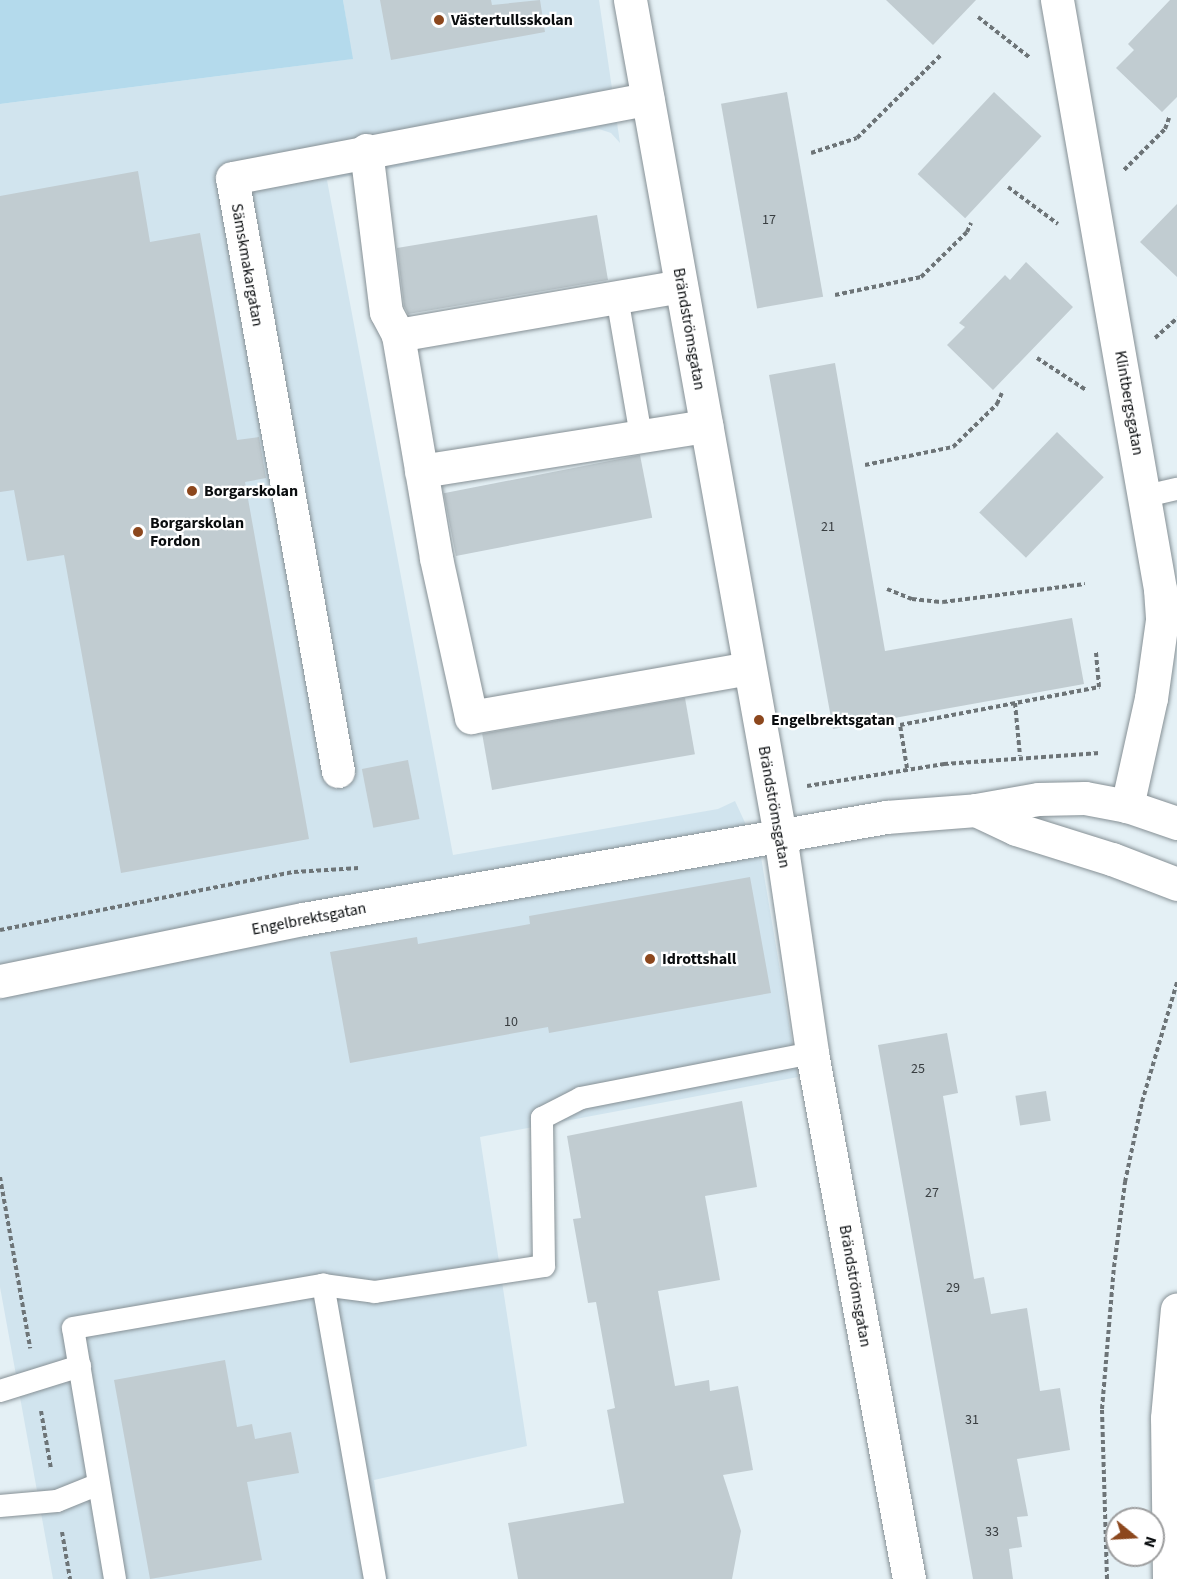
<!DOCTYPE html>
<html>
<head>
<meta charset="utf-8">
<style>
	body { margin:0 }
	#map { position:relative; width:1177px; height:1579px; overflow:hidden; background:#e4f0f5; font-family:"Source Sans 3",sans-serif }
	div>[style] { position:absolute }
	.built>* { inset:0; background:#d1e4ee }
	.green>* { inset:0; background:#b4daec }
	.building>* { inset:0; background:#c1ccd1; transform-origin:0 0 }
	.path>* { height:4px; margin-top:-2px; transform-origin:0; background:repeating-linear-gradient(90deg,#6d7477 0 4.5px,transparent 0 7.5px) }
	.roads { filter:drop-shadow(0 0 2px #869095) drop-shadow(0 0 2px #869095) }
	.service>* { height:22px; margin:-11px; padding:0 11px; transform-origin:11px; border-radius:11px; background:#fff }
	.minor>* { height:33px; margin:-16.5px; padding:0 16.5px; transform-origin:16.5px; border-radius:16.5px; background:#fff }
	.tertiary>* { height:33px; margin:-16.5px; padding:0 16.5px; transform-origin:16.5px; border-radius:16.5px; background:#fff }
	.dots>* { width:16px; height:16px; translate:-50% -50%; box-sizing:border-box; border:3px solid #fff; border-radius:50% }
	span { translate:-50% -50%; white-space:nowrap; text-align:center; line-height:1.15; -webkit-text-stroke:4.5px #fff; paint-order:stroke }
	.number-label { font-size:14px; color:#383d40 }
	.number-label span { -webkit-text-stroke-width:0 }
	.poi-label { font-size:16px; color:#0a0d0f; font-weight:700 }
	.left { translate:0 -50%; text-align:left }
	.street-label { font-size:16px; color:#0a0d0f }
	.north { position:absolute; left:1105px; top:1507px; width:60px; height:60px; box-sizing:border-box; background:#fff; border:2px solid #9d9e9f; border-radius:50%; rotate:108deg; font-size:16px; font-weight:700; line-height:24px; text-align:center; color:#0a0d0f }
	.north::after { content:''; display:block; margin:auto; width:21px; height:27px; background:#8c471d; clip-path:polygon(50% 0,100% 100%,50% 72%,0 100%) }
</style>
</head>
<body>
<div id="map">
	<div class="built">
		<div style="clip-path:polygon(343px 0,599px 0,620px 143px,611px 133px,599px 129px,327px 180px,453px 855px,718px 809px,735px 801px,761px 857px,798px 1077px,480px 1137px,527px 1446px,374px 1480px,388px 1579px,53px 1579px,0 1287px,0 104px,352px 59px)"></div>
	</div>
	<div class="green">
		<div style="clip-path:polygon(0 0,343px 0,353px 59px,0 104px)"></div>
	</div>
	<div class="building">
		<div style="clip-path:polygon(380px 0,491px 0,492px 5px,540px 0,545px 32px,391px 60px)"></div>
		<div style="clip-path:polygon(886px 0,976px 0,933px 45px)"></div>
		<div style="clip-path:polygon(1170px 0,1177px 0,1177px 97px,1162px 112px,1116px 68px,1134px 50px,1128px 44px)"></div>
		<div style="left:787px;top:92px;width:208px;height:67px;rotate:80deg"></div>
		<div style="left:994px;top:92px;width:65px;height:112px;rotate:43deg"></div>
		<div style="clip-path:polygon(138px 171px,150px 242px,200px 233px,237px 440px,259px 437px,266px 478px,245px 482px,309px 839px,121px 873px,64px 555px,27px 561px,14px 490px,0 492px,0 196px)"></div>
		<div style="clip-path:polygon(1177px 204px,1177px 277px,1140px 242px)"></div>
		<div style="clip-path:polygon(597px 215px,608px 280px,408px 314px,404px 306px,397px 248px)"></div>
		<div style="clip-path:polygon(1026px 262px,1073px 307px,993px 390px,947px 345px,965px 327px,959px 323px,1005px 275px,1010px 280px)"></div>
		<div style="clip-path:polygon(835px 363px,885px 651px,1072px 618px,1084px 684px,833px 729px,769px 375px)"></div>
		<div style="left:1057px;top:432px;width:65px;height:112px;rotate:44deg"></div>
		<div style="left:640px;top:455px;width:64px;height:200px;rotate:79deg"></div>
		<div style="left:685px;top:698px;width:57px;height:206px;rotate:80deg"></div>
		<div style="left:408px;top:760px;width:60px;height:47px;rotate:79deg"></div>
		<div style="clip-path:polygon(750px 877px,771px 993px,549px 1033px,548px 1027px,350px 1063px,330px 952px,417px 937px,418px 944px,530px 924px,529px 916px)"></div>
		<div style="clip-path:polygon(947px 1033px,958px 1093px,943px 1096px,974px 1279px,984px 1277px,991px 1314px,1027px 1308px,1040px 1391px,1060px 1388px,1070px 1450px,1017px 1459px,1028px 1516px,1017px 1517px,1022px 1547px,1009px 1549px,1013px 1579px,973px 1579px,878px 1045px)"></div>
		<div style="left:1046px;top:1091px;width:30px;height:31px;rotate:81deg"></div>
		<div style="clip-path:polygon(742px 1101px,757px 1187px,705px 1196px,720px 1280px,658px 1291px,675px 1386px,709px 1380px,710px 1391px,738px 1386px,753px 1470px,723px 1475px,741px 1531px,732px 1579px,518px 1579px,508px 1523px,624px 1503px,607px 1410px,615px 1408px,596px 1302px,588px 1303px,573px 1219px,581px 1218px,567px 1136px)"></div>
		<div style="clip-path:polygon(225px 1360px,237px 1427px,252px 1424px,255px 1439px,291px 1432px,299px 1473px,247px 1482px,262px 1560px,150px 1579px,114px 1380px)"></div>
	</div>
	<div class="path">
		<div style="left:978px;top:17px;width:65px;rotate:38.1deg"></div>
		<div style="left:811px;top:153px;width:48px;rotate:-18.1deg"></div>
		<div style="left:857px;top:138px;width:118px;rotate:-44.7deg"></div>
		<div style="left:1124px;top:170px;width:58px;rotate:-45deg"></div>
		<div style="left:1165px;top:129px;width:12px;rotate:-70deg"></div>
		<div style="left:1008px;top:187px;width:62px;rotate:36.5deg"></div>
		<div style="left:835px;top:295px;width:88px;rotate:-11.8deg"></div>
		<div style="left:921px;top:277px;width:64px;rotate:-44.4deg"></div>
		<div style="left:967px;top:232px;width:10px;rotate:-66deg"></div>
		<div style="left:1155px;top:338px;width:30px;rotate:-42deg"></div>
		<div style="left:1037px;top:358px;width:59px;rotate:33.1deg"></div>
		<div style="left:865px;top:465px;width:90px;rotate:-11.6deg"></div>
		<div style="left:953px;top:447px;width:62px;rotate:-44.3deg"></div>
		<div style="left:997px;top:404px;width:12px;rotate:-66deg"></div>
		<div style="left:887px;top:589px;width:27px;rotate:22deg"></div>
		<div style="left:912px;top:599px;width:31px;rotate:6deg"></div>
		<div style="left:943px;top:602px;width:143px;rotate:-7.2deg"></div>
		<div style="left:1015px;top:703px;width:53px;rotate:84.6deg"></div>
		<div style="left:907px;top:768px;width:44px;rotate:-99.2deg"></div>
		<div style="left:900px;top:725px;width:203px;rotate:-10.8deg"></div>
		<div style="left:1099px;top:687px;width:35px;rotate:-95deg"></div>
		<div style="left:807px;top:786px;width:139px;rotate:-9.1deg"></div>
		<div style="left:944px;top:764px;width:156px;rotate:-4deg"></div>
		<div style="left:0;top:930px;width:300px;rotate:-11.2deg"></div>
		<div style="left:294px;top:872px;width:65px;rotate:-3.5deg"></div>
		<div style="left:0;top:1177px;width:174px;rotate:80deg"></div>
		<div style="left:41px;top:1411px;width:59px;rotate:80.2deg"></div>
		<div style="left:62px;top:1532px;width:48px;rotate:80.3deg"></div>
		<div style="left:1107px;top:1579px;width:170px;rotate:-91.7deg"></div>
		<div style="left:1102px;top:1409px;width:143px;rotate:-85.2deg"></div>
		<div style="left:1114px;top:1267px;width:86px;rotate:-82.6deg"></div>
		<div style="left:1125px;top:1182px;width:82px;rotate:-78deg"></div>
		<div style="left:1142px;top:1102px;width:125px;rotate:-73.7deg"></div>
	</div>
	<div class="roads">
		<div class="service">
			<div style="left:617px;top:297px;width:141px;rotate:80.2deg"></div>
			<div style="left:1146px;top:496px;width:32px;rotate:-13deg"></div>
			<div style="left:0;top:1391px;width:84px;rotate:-17.4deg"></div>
			<div style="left:0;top:1506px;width:57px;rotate:-5deg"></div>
			<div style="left:57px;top:1501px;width:45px;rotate:-22deg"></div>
			<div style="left:115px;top:1579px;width:254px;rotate:-99.5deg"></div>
			<div style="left:73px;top:1328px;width:254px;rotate:-9.8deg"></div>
			<div style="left:375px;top:1579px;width:299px;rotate:-100deg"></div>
			<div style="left:323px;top:1285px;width:52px;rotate:7.7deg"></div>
			<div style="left:375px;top:1292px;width:171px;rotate:-8.7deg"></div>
			<div style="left:544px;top:1266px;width:148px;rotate:-90.8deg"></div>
			<div style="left:542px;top:1118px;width:44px;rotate:-27.1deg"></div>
			<div style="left:581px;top:1098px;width:235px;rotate:-11deg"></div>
		</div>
		<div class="minor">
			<div style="left:630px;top:0;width:848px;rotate:79.82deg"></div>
			<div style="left:780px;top:835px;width:220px;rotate:81.6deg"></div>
			<div style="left:812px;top:1053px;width:535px;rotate:79.55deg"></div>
			<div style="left:1057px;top:0;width:598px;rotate:80.08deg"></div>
			<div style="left:1160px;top:589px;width:31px;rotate:86deg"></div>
			<div style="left:1162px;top:620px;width:79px;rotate:98deg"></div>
			<div style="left:1151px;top:698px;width:111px;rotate:102.5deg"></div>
			<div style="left:366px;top:150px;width:163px;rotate:83deg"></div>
			<div style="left:386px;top:312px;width:26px;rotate:62deg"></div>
			<div style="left:398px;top:335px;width:226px;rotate:80.3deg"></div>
			<div style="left:436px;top:558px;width:163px;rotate:77.6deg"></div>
			<div style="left:471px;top:717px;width:282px;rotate:-10deg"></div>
			<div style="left:398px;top:335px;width:287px;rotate:-9.8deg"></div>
			<div style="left:421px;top:471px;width:289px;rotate:-9deg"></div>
			<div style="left:338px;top:771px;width:602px;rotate:-100.13deg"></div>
			<div style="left:232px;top:178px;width:423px;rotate:-10.8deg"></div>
			<div style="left:976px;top:810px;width:44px;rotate:25.4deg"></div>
			<div style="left:1016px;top:829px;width:101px;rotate:17.4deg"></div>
			<div style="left:1112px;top:859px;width:70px;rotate:21deg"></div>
			<div style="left:0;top:981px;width:309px;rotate:-11.6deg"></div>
			<div style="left:303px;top:919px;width:592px;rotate:-9.92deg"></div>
			<div style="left:886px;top:817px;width:90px;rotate:-4.4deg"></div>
			<div style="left:976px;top:810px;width:63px;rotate:-10.1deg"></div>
			<div style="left:1038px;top:799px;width:47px;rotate:-1.2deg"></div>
			<div style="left:1085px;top:798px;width:43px;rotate:10.8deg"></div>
			<div style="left:1127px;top:806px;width:53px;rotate:18.8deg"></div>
		</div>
		<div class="tertiary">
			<div style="left:1169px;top:1579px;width:161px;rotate:-90.7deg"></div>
			<div style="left:1167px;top:1418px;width:109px;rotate:-84.8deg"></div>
		</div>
	</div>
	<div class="dots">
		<div style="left:439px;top:20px;background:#8c471d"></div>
		<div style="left:192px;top:491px;background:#8c471d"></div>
		<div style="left:138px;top:532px;background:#8c471d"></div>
		<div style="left:759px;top:720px;background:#8c471d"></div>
		<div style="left:650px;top:959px;background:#8c471d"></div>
	</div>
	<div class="number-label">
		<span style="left:769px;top:220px">17</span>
		<span style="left:828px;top:527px">21</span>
		<span style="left:511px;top:1022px">10</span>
		<span style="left:918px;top:1069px">25</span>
		<span style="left:932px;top:1193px">27</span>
		<span style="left:953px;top:1288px">29</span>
		<span style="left:972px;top:1420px">31</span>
		<span style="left:992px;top:1532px">33</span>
	</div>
	<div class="poi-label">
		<span class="left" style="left:451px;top:20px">Västertullsskolan</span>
		<span class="left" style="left:204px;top:491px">Borgarskolan</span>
		<span class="left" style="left:150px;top:532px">Borgarskolan<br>Fordon</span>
		<span class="left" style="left:771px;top:720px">Engelbrektsgatan</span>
		<span class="left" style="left:662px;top:959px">Idrottshall</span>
	</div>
	<div class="street-label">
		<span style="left:247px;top:265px;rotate:80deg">Sämskmakargatan</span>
		<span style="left:689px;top:329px;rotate:80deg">Brändströmsgatan</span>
		<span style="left:1129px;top:403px;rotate:80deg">Klintbergsgatan</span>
		<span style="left:774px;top:807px;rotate:80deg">Brändströmsgatan</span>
		<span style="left:309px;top:919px;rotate:-11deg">Engelbrektsgatan</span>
		<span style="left:855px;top:1286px;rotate:80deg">Brändströmsgatan</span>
	</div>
	<div class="north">N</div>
</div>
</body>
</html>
